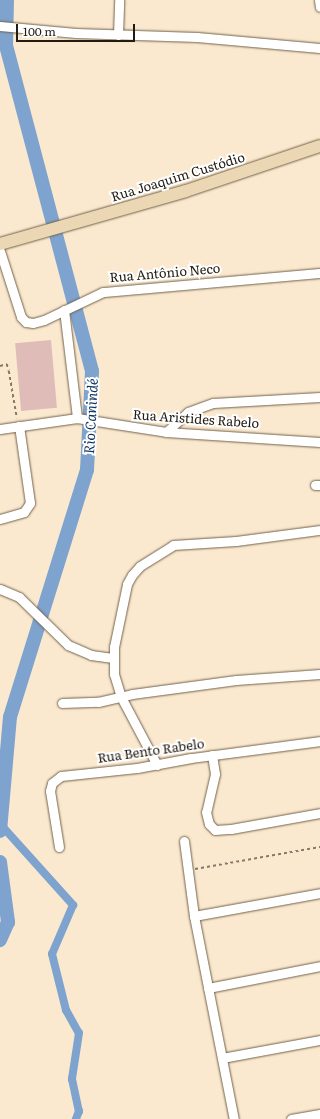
<!DOCTYPE html>
<html>
<head>
<meta charset="utf-8">
<style>
	body { margin:0 }
	#map { position:relative; width:320px; height:1119px; overflow:hidden; background:#fbe9cf; font-family:Literata,serif }
	div>[style] { position:absolute }
	.canal>* { height:8px; margin:-4px; padding:0 4px; transform-origin:4px; border-radius:4px; background:#7ea3ce }
	.river>* { height:14px; margin:-7px; padding:0 7px; transform-origin:7px; border-radius:7px; background:#7ea3ce }
	.building>* { inset:0; background:#dfbcb8; transform-origin:0 0 }
	.path>* { height:1.5px; margin-top:-0.75px; transform-origin:0; background:repeating-linear-gradient(90deg,#847867 0 3px,transparent 0 6px) }
	.roads { filter:drop-shadow(0 0 1px #71624b) drop-shadow(0 0 1px #71624b) }
	.minor>* { height:9px; margin:-4.5px; padding:0 4.5px; transform-origin:4.5px; border-radius:4.5px; background:#fff }
	.secondary>* { height:12px; margin:-6px; padding:0 6px; transform-origin:6px; border-radius:6px; background:#ebd7b3 }
	span { translate:-50% -50%; white-space:nowrap; text-align:center; line-height:1.15; -webkit-text-stroke:4px #fff; paint-order:stroke }
	.street-label { font-size:13px; color:#211b11 }
	.water-label { font-size:14px; color:#0d345d; font-style:italic }
	.scale { position:absolute; left:16px; top:24px; width:119px; height:18px; box-sizing:border-box; border:2px solid #211b11; border-top:0; padding-left:5px; font-size:12px; line-height:14px; white-space:nowrap; color:#211b11; -webkit-text-stroke:3px #fff; paint-order:stroke }
</style>
</head>
<body>
<div id="map">
	<div class="canal">
		<div style="left:1px;top:825px;width:108px;rotate:48deg"></div>
		<div style="left:73px;top:905px;width:53px;rotate:113.2deg"></div>
		<div style="left:52px;top:954px;width:58px;rotate:76deg"></div>
		<div style="left:66px;top:1010px;width:26px;rotate:61deg"></div>
		<div style="left:79px;top:1033px;width:47px;rotate:98.7deg"></div>
		<div style="left:72px;top:1079px;width:33px;rotate:78deg"></div>
		<div style="left:79px;top:1111px;width:9px;rotate:111deg"></div>
	</div>
	<div class="river">
		<div style="left:0;top:831px;width:114px;rotate:-85deg"></div>
		<div style="left:10px;top:717px;width:259px;rotate:-72.7deg"></div>
		<div style="left:87px;top:470px;width:99px;rotate:-87.1deg"></div>
		<div style="left:92px;top:371px;width:336px;rotate:-104.8deg"></div>
		<div style="left:6px;top:46px;width:46px;rotate:-88.8deg"></div>
		<div style="left:0;top:862px;width:61px;rotate:82.4deg"></div>
		<div style="left:8px;top:922px;width:20px;rotate:114deg"></div>
	</div>
	<div class="building">
		<div style="left:51px;top:340px;width:68px;height:36px;rotate:85deg"></div>
	</div>
	<div class="path">
		<div style="left:0;top:366px;width:7px;rotate:-16deg"></div>
		<div style="left:7px;top:364px;width:7px;rotate:74deg"></div>
		<div style="left:9px;top:371px;width:48px;rotate:80.3deg"></div>
		<div style="left:195px;top:869px;width:127px;rotate:-10deg"></div>
	</div>
	<div class="roads">
		<div class="minor">
			<div style="left:319px;top:0;width:7px;rotate:82deg"></div>
			<div style="left:0;top:26px;width:76px;rotate:5.3deg"></div>
			<div style="left:76px;top:33px;width:121px;rotate:1.9deg"></div>
			<div style="left:197px;top:37px;width:123px;rotate:5.1deg"></div>
			<div style="left:118px;top:35px;width:35px;rotate:-88deg"></div>
			<div style="left:0;top:251px;width:69px;rotate:72.3deg"></div>
			<div style="left:21px;top:317px;width:7px;rotate:45deg"></div>
			<div style="left:26px;top:322px;width:7px;rotate:8deg"></div>
			<div style="left:33px;top:323px;width:11px;rotate:-15deg"></div>
			<div style="left:44px;top:320px;width:65px;rotate:-25.4deg"></div>
			<div style="left:103px;top:292px;width:218px;rotate:-5deg"></div>
			<div style="left:64px;top:310px;width:109px;rotate:83.1deg"></div>
			<div style="left:0;top:429px;width:78px;rotate:-8.1deg"></div>
			<div style="left:77px;top:418px;width:90px;rotate:8.9deg"></div>
			<div style="left:166px;top:432px;width:154px;rotate:3.7deg"></div>
			<div style="left:166px;top:432px;width:30px;rotate:-42deg"></div>
			<div style="left:188px;top:412px;width:27px;rotate:-20deg"></div>
			<div style="left:213px;top:403px;width:107px;rotate:-3.2deg"></div>
			<div style="left:315px;top:485px;width:5px"></div>
			<div style="left:0;top:519px;width:25px;rotate:-16deg"></div>
			<div style="left:24px;top:512px;width:11px;rotate:-56deg"></div>
			<div style="left:30px;top:503px;width:78px;rotate:-98.1deg"></div>
			<div style="left:0;top:589px;width:21px;rotate:23deg"></div>
			<div style="left:19px;top:597px;width:69px;rotate:44.4deg"></div>
			<div style="left:68px;top:645px;width:25px;rotate:23deg"></div>
			<div style="left:91px;top:655px;width:22px;rotate:8deg"></div>
			<div style="left:62px;top:703px;width:36px;rotate:-2deg"></div>
			<div style="left:98px;top:702px;width:35px;rotate:-13deg"></div>
			<div style="left:132px;top:694px;width:105px;rotate:-7.7deg"></div>
			<div style="left:236px;top:680px;width:84px;rotate:-4.1deg"></div>
			<div style="left:212px;top:755px;width:19px;rotate:81deg"></div>
			<div style="left:215px;top:774px;width:39px;rotate:103deg"></div>
			<div style="left:206px;top:812px;width:12px;rotate:76deg"></div>
			<div style="left:209px;top:824px;width:8px;rotate:45deg"></div>
			<div style="left:215px;top:830px;width:16px;rotate:-4deg"></div>
			<div style="left:231px;top:829px;width:90px;rotate:-10.2deg"></div>
			<div style="left:157px;top:765px;width:77px;rotate:-117.9deg"></div>
			<div style="left:121px;top:697px;width:24px;rotate:-107deg"></div>
			<div style="left:114px;top:674px;width:27px;rotate:-90deg"></div>
			<div style="left:114px;top:647px;width:64px;rotate:-78.3deg"></div>
			<div style="left:127px;top:584px;width:10px;rotate:-61deg"></div>
			<div style="left:132px;top:575px;width:12px;rotate:-48deg"></div>
			<div style="left:140px;top:566px;width:39px;rotate:-32deg"></div>
			<div style="left:173px;top:545px;width:63px;rotate:-3.6deg"></div>
			<div style="left:236px;top:541px;width:85px;rotate:-7.5deg"></div>
			<div style="left:184px;top:841px;width:76px;rotate:82.4deg"></div>
			<div style="left:194px;top:916px;width:207px;rotate:78.9deg"></div>
			<div style="left:59px;top:847px;width:57px;rotate:-99.1deg"></div>
			<div style="left:50px;top:791px;width:8px;rotate:-76deg"></div>
			<div style="left:52px;top:783px;width:11px;rotate:-38deg"></div>
			<div style="left:61px;top:776px;width:76px;rotate:-6deg"></div>
			<div style="left:137px;top:768px;width:55px;rotate:-10.5deg"></div>
			<div style="left:191px;top:758px;width:130px;rotate:-7.5deg"></div>
			<div style="left:194px;top:916px;width:128px;rotate:-10.3deg"></div>
			<div style="left:208px;top:988px;width:114px;rotate:-11.1deg"></div>
			<div style="left:222px;top:1058px;width:100px;rotate:-10.4deg"></div>
			<div style="left:291px;top:1119px;width:29px;rotate:-10deg"></div>
		</div>
		<div class="secondary">
			<div style="left:0;top:244px;width:193px;rotate:-15.9deg"></div>
			<div style="left:186px;top:191px;width:141px;rotate:-18.6deg"></div>
		</div>
	</div>
	<div class="street-label">
		<span style="left:178px;top:177px;rotate:-17deg">Rua Joaquim Custódio</span>
		<span style="left:165px;top:273px;rotate:-5deg">Rua Antônio Neco</span>
		<span style="left:196px;top:419px;rotate:4deg">Rua Aristides Rabelo</span>
		<span style="left:151px;top:751px;rotate:-8deg">Rua Bento Rabelo</span>
	</div>
	<div class="water-label">
		<span style="left:90px;top:416px;rotate:-87deg">Rio Canindé</span>
	</div>
	<div class="scale">100 m</div>
</div>
</body>
</html>
